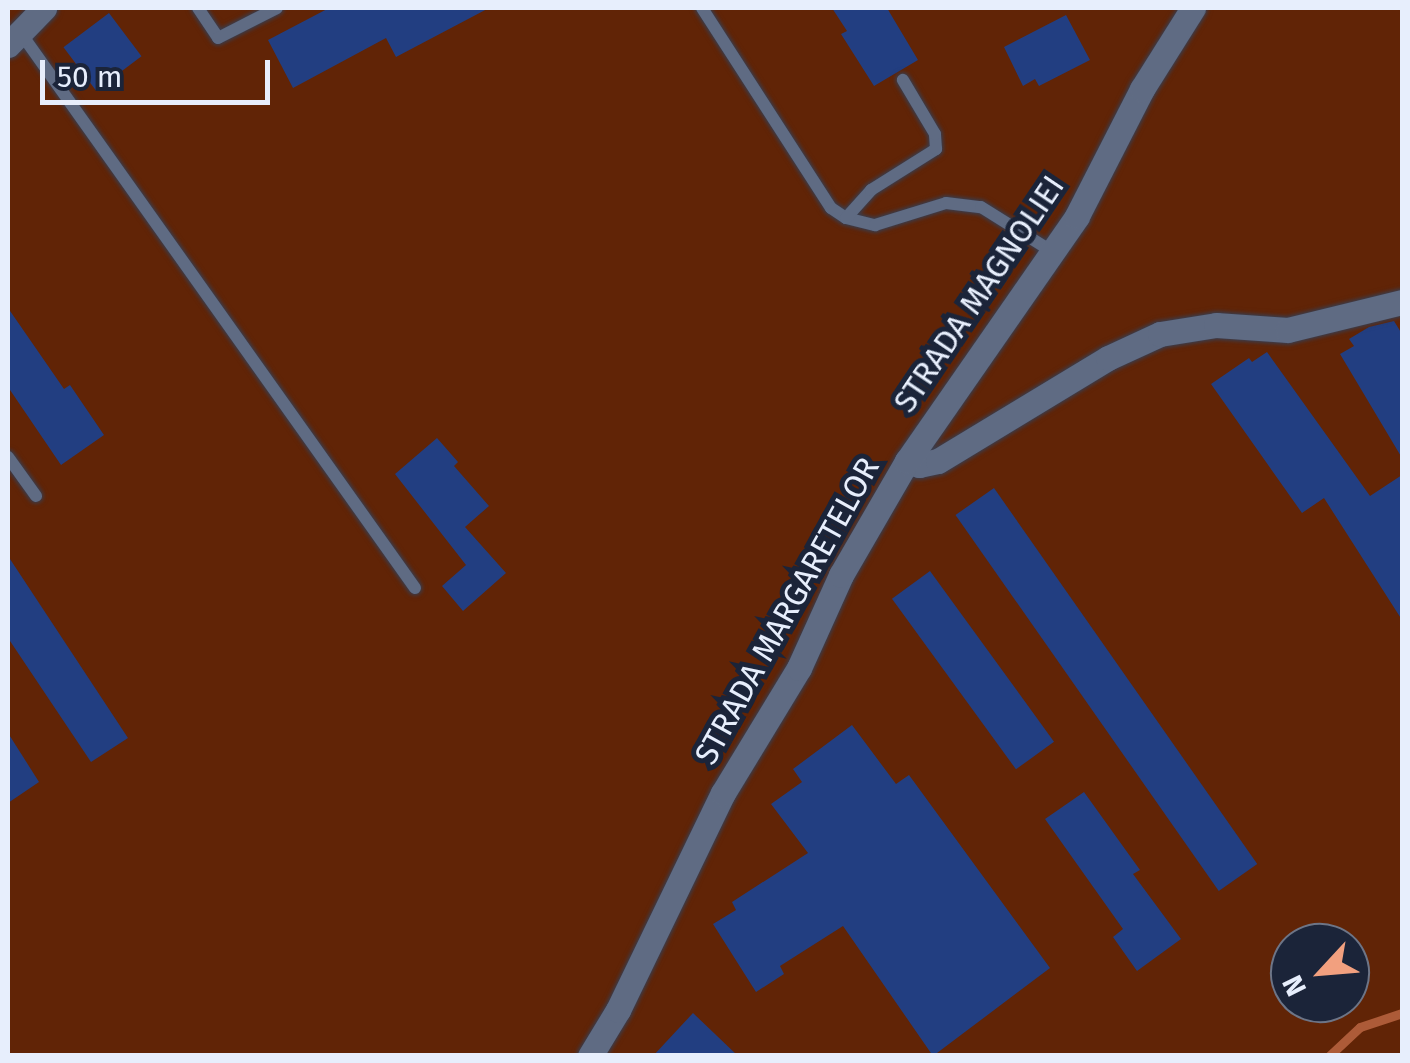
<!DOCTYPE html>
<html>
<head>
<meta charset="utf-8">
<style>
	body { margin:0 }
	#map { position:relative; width:1410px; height:1063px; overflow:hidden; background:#1b2439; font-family:"Fira Sans",sans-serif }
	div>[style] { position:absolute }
	.green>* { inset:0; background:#612406 }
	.stream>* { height:9px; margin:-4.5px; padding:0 4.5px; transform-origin:4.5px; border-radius:4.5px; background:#ad5b38 }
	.building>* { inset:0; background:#223e81; transform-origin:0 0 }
	.roads { filter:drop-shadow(0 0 2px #383e50) drop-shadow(0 0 2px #383e50) }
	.lane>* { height:12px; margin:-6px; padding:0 6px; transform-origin:6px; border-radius:6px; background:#5f6b83 }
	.street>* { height:25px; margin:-12.5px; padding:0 12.5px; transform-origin:12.5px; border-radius:12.5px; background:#5f6b83 }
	span { translate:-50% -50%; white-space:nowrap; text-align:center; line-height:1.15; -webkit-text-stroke:10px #1b2439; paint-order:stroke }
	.street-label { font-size:32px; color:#e7eefc }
	.frame { position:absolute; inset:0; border:10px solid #e7eefc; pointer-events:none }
	.north { position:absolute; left:1270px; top:923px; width:100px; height:100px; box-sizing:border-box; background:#1b2439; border:2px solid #6d7587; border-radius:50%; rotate:244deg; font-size:28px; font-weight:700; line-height:40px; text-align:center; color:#e7eefc }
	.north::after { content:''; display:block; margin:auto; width:35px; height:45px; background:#f2a07f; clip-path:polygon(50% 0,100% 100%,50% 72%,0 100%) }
	.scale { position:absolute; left:40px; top:60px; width:230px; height:45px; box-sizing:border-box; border:5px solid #e7eefc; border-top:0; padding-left:12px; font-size:30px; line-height:35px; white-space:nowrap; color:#e7eefc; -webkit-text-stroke:8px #1b2439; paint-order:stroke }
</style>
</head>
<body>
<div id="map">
	<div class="green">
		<div style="clip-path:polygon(evenodd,8px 8px,1402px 8px,1402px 1055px,8px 1055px,8px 8px,1290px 943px,1350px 943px,1350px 1003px,1290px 1003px,1290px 943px)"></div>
	</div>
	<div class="stream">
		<div style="left:1329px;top:1056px;width:42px;rotate:-43.1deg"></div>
		<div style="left:1360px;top:1027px;width:44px;rotate:-18.4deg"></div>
	</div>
	<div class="building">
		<div style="clip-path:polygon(329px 8px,489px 8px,396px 57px,386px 38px,293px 88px,268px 40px)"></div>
		<div style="clip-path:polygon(832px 8px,887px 8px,918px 60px,874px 86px,841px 34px,847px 31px)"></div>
		<div style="left:109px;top:13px;width:54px;height:57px;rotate:53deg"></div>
		<div style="clip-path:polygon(1066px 15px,1090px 60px,1039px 86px,1035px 79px,1023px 86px,1004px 47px)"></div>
		<div style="clip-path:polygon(8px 308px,64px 389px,70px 385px,104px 435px,61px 465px,8px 387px)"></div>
		<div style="clip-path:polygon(1394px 321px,1402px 334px,1402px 458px,1340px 354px,1354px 346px,1349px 339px,1369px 327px)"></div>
		<div style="clip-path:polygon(1267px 352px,1370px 496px,1402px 475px,1402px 620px,1324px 498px,1302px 513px,1211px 384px,1249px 358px,1252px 362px)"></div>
		<div style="clip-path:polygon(437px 438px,458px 462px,454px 466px,489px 506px,465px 527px,506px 573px,463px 611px,442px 586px,466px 565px,395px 474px)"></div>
		<div style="left:994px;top:488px;width:459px;height:47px;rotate:55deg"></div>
		<div style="clip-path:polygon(8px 556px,128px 738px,91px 762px,8px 638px)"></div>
		<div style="left:930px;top:571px;width:211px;height:47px;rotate:54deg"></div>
		<div style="clip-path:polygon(852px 725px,896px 784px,909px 775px,1050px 968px,933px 1056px,843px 926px,780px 966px,784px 974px,756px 992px,713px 924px,736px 910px,732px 902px,808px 853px,771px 804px,802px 782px,793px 769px)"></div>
		<div style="clip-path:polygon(8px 733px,39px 782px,8px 803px)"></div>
		<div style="clip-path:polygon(1084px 792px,1140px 870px,1133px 874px,1181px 939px,1137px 971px,1113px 937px,1123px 929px,1045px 819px)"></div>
		<div style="clip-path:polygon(693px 1013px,738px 1056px,653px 1056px)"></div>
	</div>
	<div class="roads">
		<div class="lane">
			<div style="left:198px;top:8px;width:36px;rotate:56deg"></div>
			<div style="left:218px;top:38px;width:66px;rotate:-27deg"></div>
			<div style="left:702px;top:8px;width:238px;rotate:57.2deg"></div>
			<div style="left:831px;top:208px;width:18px;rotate:34deg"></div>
			<div style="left:846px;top:218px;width:30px;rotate:14deg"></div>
			<div style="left:875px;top:225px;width:74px;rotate:-17.2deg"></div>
			<div style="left:946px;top:203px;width:35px;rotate:7deg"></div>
			<div style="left:981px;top:207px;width:85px;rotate:32deg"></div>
			<div style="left:20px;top:32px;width:682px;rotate:54.61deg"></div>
			<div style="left:846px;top:218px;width:38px;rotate:-48deg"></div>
			<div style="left:871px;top:190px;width:77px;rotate:-32.2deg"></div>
			<div style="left:936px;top:149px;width:15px;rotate:-94deg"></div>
			<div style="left:935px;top:134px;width:63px;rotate:-120.7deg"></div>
			<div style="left:8px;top:457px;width:48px;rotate:54.3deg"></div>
		</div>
		<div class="street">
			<div style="left:8px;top:45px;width:52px;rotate:-45.8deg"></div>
			<div style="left:907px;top:461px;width:13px;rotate:18deg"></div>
			<div style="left:919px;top:465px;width:19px;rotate:-12deg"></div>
			<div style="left:938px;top:461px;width:199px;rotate:-31.2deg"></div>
			<div style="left:1108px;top:358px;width:57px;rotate:-24.8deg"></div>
			<div style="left:1160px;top:334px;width:57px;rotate:-9.1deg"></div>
			<div style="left:1216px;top:325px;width:72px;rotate:4deg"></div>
			<div style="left:1288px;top:330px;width:117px;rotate:-13.8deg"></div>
			<div style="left:590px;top:1056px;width:54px;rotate:-58.7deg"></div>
			<div style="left:618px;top:1010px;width:241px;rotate:-64.2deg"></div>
			<div style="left:723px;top:793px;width:146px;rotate:-58.7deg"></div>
			<div style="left:799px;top:668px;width:102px;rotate:-65.7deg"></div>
			<div style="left:841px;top:575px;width:132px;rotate:-59.9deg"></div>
			<div style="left:907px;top:461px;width:298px;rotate:-55.2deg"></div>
			<div style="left:1077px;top:216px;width:143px;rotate:-62.9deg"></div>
			<div style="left:1142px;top:89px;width:96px;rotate:-57.8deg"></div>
		</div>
	</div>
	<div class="street-label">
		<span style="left:979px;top:294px;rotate:-56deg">STRADA MAGNOLIEI</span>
		<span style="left:787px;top:611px;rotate:-61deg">STRADA MARGARETELOR</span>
	</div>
	<div class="frame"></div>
	<div class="north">N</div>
	<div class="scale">50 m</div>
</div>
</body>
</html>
